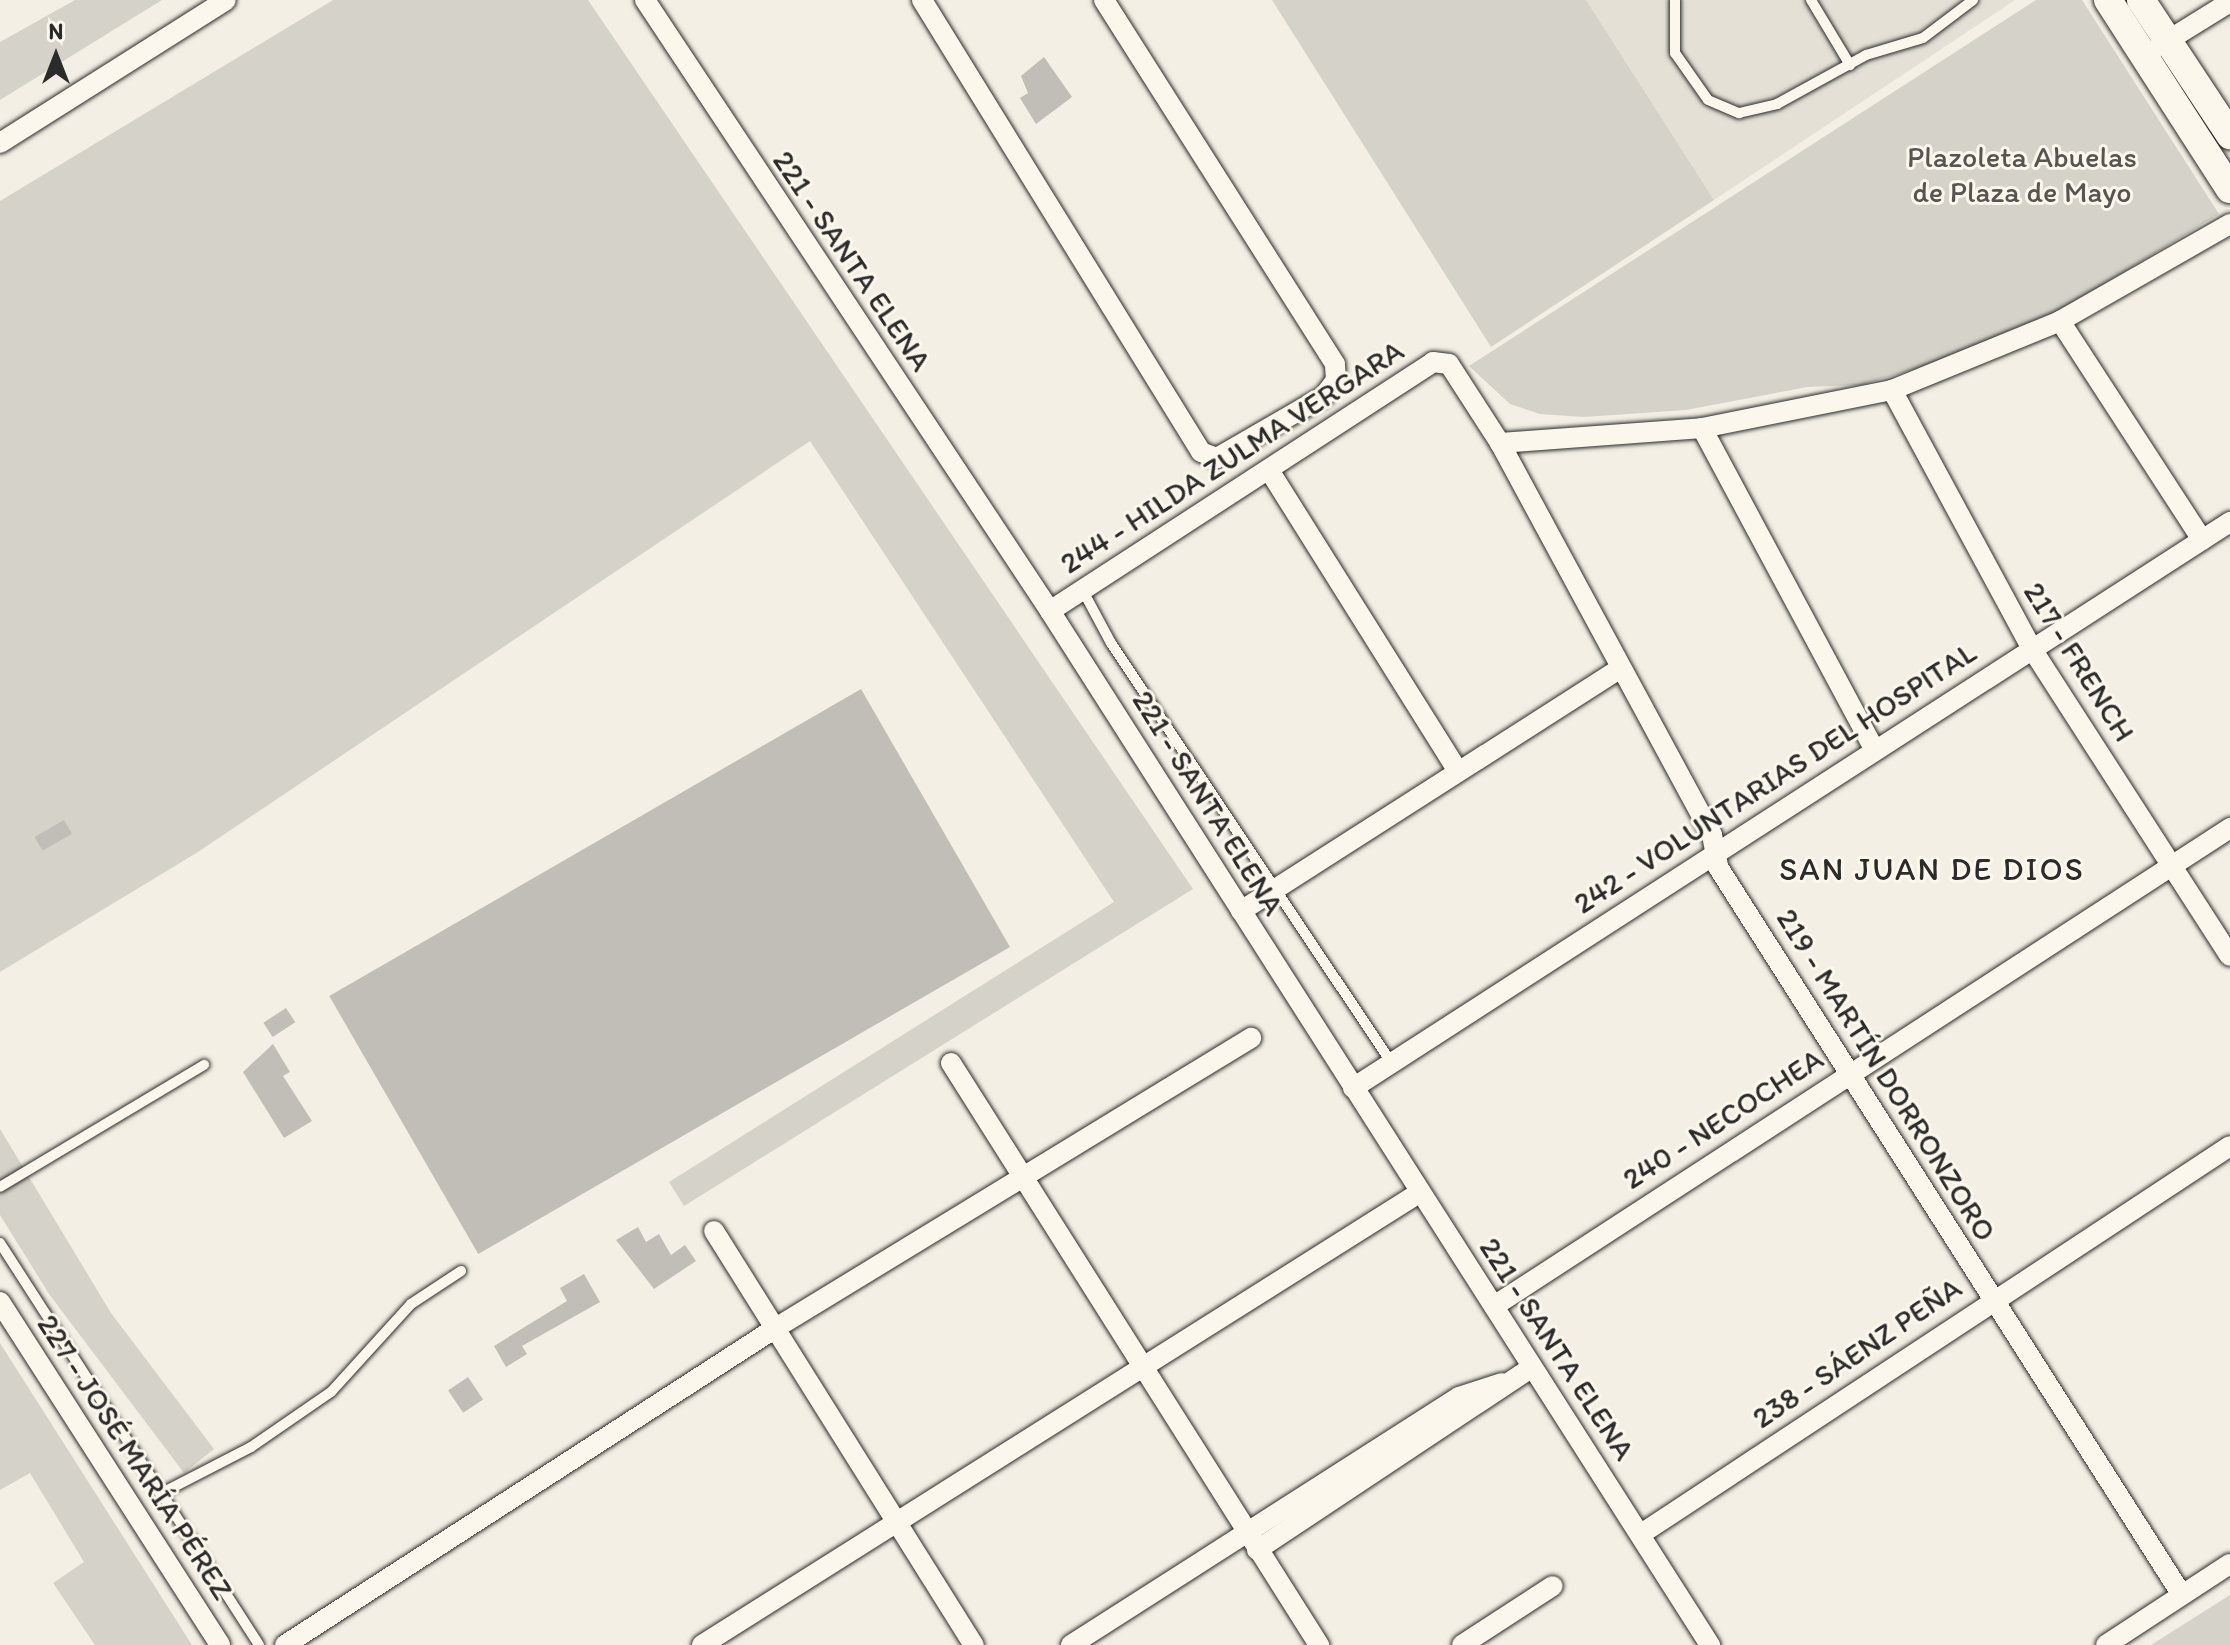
<!DOCTYPE html>
<html>
<head>
<meta charset="utf-8">
<style>
	body { margin:0 }
	#map { position:relative; width:2230px; height:1645px; overflow:hidden; background:#f3efe4; font-family:Itim,sans-serif }
	div>[style] { position:absolute }
	.built>* { inset:0; background:#e4e0d6 }
	.green>* { inset:0; background:#d5d2c9 }
	.building>* { inset:0; background:#c0beb6; transform-origin:0 0 }
	.roads { filter:drop-shadow(0 0 2px #2b2b2b) drop-shadow(0 0 2px #2b2b2b) }
	.lane>* { height:10px; margin:-5px; padding:0 5px; transform-origin:5px; border-radius:5px; background:#fbf7ec }
	.street>* { height:20px; margin:-10px; padding:0 10px; transform-origin:10px; border-radius:10px; background:#fbf7ec }
	.secondary>* { height:28px; margin:-14px; padding:0 14px; transform-origin:14px; border-radius:14px; background:#fbf7ec }
	span { translate:-50% -50%; white-space:nowrap; text-align:center; line-height:1.15; -webkit-text-stroke:6px #fbf7ec; paint-order:stroke }
	.park-label { font-size:30px; color:#565552 }
	.street-label { font-size:30px; color:#2b2b2b }
	.neighbourhood-label { font-size:32px; color:#2b2b2b; letter-spacing:2px }
	.north { position:absolute; left:16px; top:16px; width:80px; height:80px; -webkit-text-stroke:6px #fbf7ec; paint-order:stroke; rotate:0deg; font-size:22px; font-weight:700; line-height:32px; text-align:center; color:#2b2b2b }
	.north::after { content:''; display:block; margin:auto; width:28px; height:36px; background:#2b2b2b; clip-path:polygon(50% 0,100% 100%,50% 72%,0 100%) }
</style>
</head>
<body>
<div id="map">
	<div class="built">
		<div style="clip-path:polygon(1586px 0,2015px 0,1714px 200px)"></div>
	</div>
	<div class="green">
		<div style="clip-path:polygon(75px 0,162px 0,0 100px,0 42px)"></div>
		<div style="clip-path:polygon(333px 0,588px 0,1193px 889px,684px 1206px,669px 1182px,1114px 902px,810px 441px,198px 852px,0 972px,0 201px)"></div>
		<div style="clip-path:polygon(1272px 0,1586px 0,1714px 200px,1491px 347px)"></div>
		<div style="clip-path:polygon(2036px 0,2082px 0,2219px 214px,2061px 310px,1932px 364px,1861px 385px,1807px 387px,1686px 410px,1584px 417px,1540px 414px,1510px 404px,1469px 366px)"></div>
		<div style="clip-path:polygon(0 1129px,111px 1313px,214px 1449px,184px 1473px,49px 1294px,0 1215px)"></div>
		<div style="clip-path:polygon(0 1343px,192px 1645px,95px 1645px,53px 1583px,84px 1562px,30px 1473px,0 1490px)"></div>
		<div style="clip-path:polygon(2230px 1595px,2230px 1645px,2151px 1645px)"></div>
	</div>
	<div class="building">
		<div style="clip-path:polygon(1044px 57px,1072px 97px,1036px 124px,1020px 98px,1028px 93px,1021px 76px)"></div>
		<div style="left:861px;top:689px;width:298px;height:614px;rotate:60deg"></div>
		<div style="left:64px;top:820px;width:16px;height:34px;rotate:60deg"></div>
		<div style="left:286px;top:1008px;width:17px;height:27px;rotate:57deg"></div>
		<div style="clip-path:polygon(273px 1044px,290px 1072px,283px 1076px,312px 1121px,284px 1138px,243px 1072px)"></div>
		<div style="clip-path:polygon(638px 1227px,646px 1242px,659px 1234px,671px 1255px,685px 1245px,696px 1261px,654px 1289px,616px 1240px)"></div>
		<div style="clip-path:polygon(584px 1274px,600px 1302px,522px 1346px,527px 1354px,506px 1367px,494px 1346px,567px 1301px,560px 1288px)"></div>
		<div style="left:468px;top:1377px;width:27px;height:24px;rotate:56deg"></div>
	</div>
	<div class="roads">
		<div class="lane">
			<div style="left:1675px;top:0;width:53px;rotate:90deg"></div>
			<div style="left:1675px;top:53px;width:57px;rotate:54.9deg"></div>
			<div style="left:1708px;top:100px;width:34px;rotate:23deg"></div>
			<div style="left:1739px;top:113px;width:39px;rotate:-13deg"></div>
			<div style="left:1777px;top:104px;width:102px;rotate:-28.8deg"></div>
			<div style="left:1866px;top:55px;width:59px;rotate:-16.6deg"></div>
			<div style="left:1923px;top:38px;width:63px;rotate:-37.2deg"></div>
			<div style="left:1811px;top:0;width:76px;rotate:59deg"></div>
			<div style="left:1082px;top:589px;width:61px;rotate:61.8deg"></div>
			<div style="left:1111px;top:643px;width:504px;rotate:56.25deg"></div>
			<div style="left:0;top:1187px;width:238px;rotate:-30.9deg"></div>
			<div style="left:0;top:1243px;width:478px;rotate:57.2deg"></div>
			<div style="left:160px;top:1494px;width:102px;rotate:-27.3deg"></div>
			<div style="left:251px;top:1447px;width:97px;rotate:-34.5deg"></div>
			<div style="left:331px;top:1392px;width:119px;rotate:-47.7deg"></div>
			<div style="left:411px;top:1304px;width:60px;rotate:-33.4deg"></div>
		</div>
		<div class="street">
			<div style="left:645px;top:0;width:733px;rotate:56.46deg"></div>
			<div style="left:1050px;top:611px;width:1227px;rotate:57.45deg"></div>
			<div style="left:922px;top:0;width:531px;rotate:58.31deg"></div>
			<div style="left:1201px;top:452px;width:17px;rotate:21deg"></div>
			<div style="left:1217px;top:458px;width:124px;rotate:-30.1deg"></div>
			<div style="left:1324px;top:396px;width:20px;rotate:-53deg"></div>
			<div style="left:1336px;top:380px;width:16px;rotate:-94deg"></div>
			<div style="left:1335px;top:364px;width:431px;rotate:-122.4deg"></div>
			<div style="left:2159px;top:46px;width:84px;rotate:-31.8deg"></div>
			<div style="left:0;top:143px;width:267px;rotate:-32.3deg"></div>
			<div style="left:2060px;top:321px;width:261px;rotate:57deg"></div>
			<div style="left:1892px;top:390px;width:294px;rotate:61.6deg"></div>
			<div style="left:2032px;top:649px;width:365px;rotate:57.2deg"></div>
			<div style="left:1702px;top:428px;width:364px;rotate:61.8deg"></div>
			<div style="left:1500px;top:443px;width:203px;rotate:-4.2deg"></div>
			<div style="left:1702px;top:428px;width:194px;rotate:-11.3deg"></div>
			<div style="left:1892px;top:390px;width:182px;rotate:-22.3deg"></div>
			<div style="left:2060px;top:321px;width:196px;rotate:-29.7deg"></div>
			<div style="left:1269px;top:470px;width:352px;rotate:57.9deg"></div>
			<div style="left:1050px;top:611px;width:457px;rotate:-33deg"></div>
			<div style="left:1433px;top:362px;width:16px;rotate:7deg"></div>
			<div style="left:1449px;top:364px;width:94px;rotate:57.2deg"></div>
			<div style="left:1500px;top:443px;width:446px;rotate:61.6deg"></div>
			<div style="left:1712px;top:835px;width:33px;rotate:79deg"></div>
			<div style="left:1718px;top:867px;width:863px;rotate:57.49deg"></div>
			<div style="left:1241px;top:911px;width:447px;rotate:-32.6deg"></div>
			<div style="left:951px;top:1063px;width:689px;rotate:57.69deg"></div>
			<div style="left:1353px;top:1088px;width:1044px;rotate:-32.84deg"></div>
			<div style="left:714px;top:1231px;width:489px;rotate:57.9deg"></div>
			<div style="left:0;top:1302px;width:407px;rotate:57.3deg"></div>
			<div style="left:1494px;top:1306px;width:878px;rotate:-33deg"></div>
			<div style="left:1641px;top:1534px;width:705px;rotate:-33.37deg"></div>
			<div style="left:1257px;top:1550px;width:330px;rotate:-33.6deg"></div>
			<div style="left:285px;top:1645px;width:582px;rotate:-32.87deg"></div>
			<div style="left:774px;top:1329px;width:559px;rotate:-31.39deg"></div>
			<div style="left:702px;top:1645px;width:848px;rotate:-32.23deg"></div>
			<div style="left:1071px;top:1645px;width:460px;rotate:-32.6deg"></div>
			<div style="left:1459px;top:1397px;width:45px;rotate:-18deg"></div>
			<div style="left:1462px;top:1645px;width:108px;rotate:-33deg"></div>
			<div style="left:2106px;top:1645px;width:148px;rotate:-33.2deg"></div>
		</div>
		<div class="secondary">
			<div style="left:2108px;top:0;width:225px;rotate:57.2deg"></div>
			<div style="left:2141px;top:0;width:162px;rotate:56.6deg"></div>
		</div>
	</div>
	<div class="park-label">
		<span style="left:2022px;top:174px">Plazoleta Abuelas<br>de Plaza de Mayo</span>
	</div>
	<div class="street-label">
		<span style="left:852px;top:261px;rotate:56deg">221 - SANTA ELENA</span>
		<span style="left:1232px;top:457px;rotate:-33deg">244 - HILDA ZULMA VERGARA</span>
		<span style="left:2079px;top:662px;rotate:58deg">217 - FRENCH</span>
		<span style="left:1775px;top:778px;rotate:-33deg">242 - VOLUNTARIAS DEL HOSPITAL</span>
		<span style="left:1208px;top:803px;rotate:58deg">221 - SANTA ELENA</span>
		<span style="left:1886px;top:1075px;rotate:58deg">219 - MARTÍN DORRONZORO</span>
		<span style="left:1723px;top:1119px;rotate:-33deg">240 - NECOCHEA</span>
		<span style="left:1557px;top:1349px;rotate:57deg">221 - SANTA ELENA</span>
		<span style="left:1857px;top:1353px;rotate:-34deg">238 - SÁENZ PEÑA</span>
		<span style="left:135px;top:1457px;rotate:57deg">227 - JOSÉ MARÍA PÉREZ</span>
	</div>
	<div class="neighbourhood-label">
		<span style="left:1932px;top:869px">SAN JUAN DE DIOS</span>
	</div>
	<div class="north">N</div>
</div>
</body>
</html>
